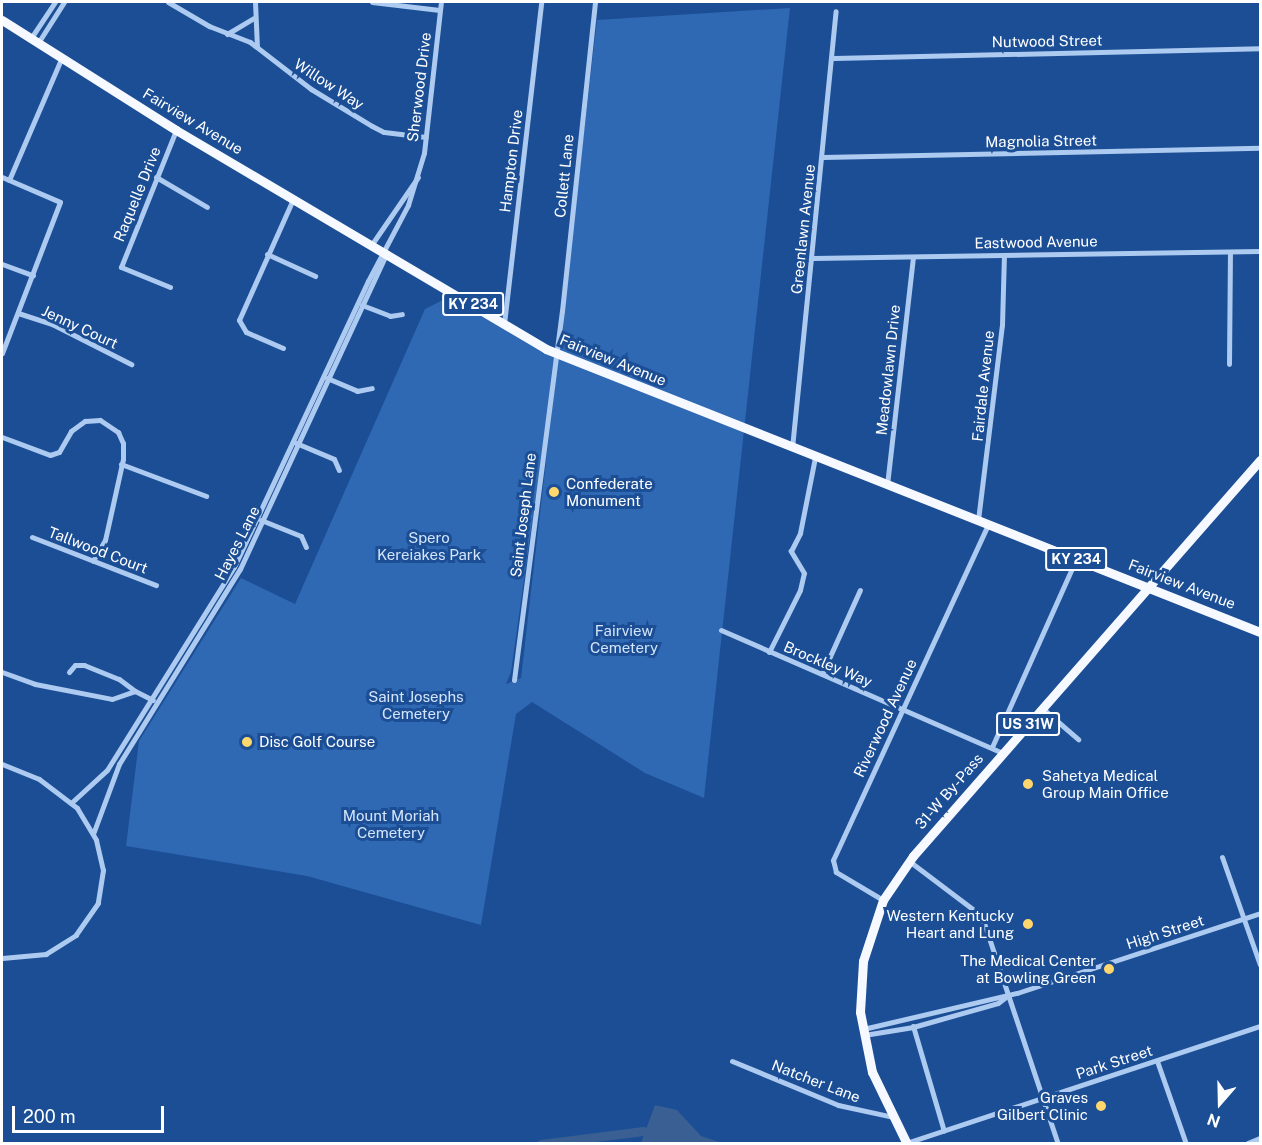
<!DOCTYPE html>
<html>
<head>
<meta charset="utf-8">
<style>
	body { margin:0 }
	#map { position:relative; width:1262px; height:1145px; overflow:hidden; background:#1b4e95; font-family:"Public Sans",sans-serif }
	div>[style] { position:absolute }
	.green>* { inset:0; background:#2f68b3 }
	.water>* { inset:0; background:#3a5f92 }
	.river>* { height:9px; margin:-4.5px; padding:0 4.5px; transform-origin:4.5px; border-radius:4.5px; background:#3a5f92 }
	.minor>* { height:5px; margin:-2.5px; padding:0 2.5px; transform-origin:2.5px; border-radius:2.5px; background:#adcaf0 }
	.tertiary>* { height:7px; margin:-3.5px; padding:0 3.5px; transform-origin:3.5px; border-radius:3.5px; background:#adcaf0 }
	.primary>* { height:9px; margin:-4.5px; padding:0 4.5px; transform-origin:4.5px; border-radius:4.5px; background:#f6f9ff }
	.dots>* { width:16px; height:16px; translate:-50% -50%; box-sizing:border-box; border:3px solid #1b4e95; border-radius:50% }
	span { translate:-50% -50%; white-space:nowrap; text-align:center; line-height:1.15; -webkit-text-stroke:6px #1b4e95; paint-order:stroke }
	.shield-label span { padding:2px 4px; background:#1b4e95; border:2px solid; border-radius:4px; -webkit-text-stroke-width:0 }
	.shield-label { font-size:14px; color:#fff; font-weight:700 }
	.street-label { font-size:15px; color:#fff }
	.poi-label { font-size:15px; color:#fff }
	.left { translate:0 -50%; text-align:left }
	.right { translate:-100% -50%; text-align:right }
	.park-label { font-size:15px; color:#d4e5fb }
	.frame { position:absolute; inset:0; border:3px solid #fff; pointer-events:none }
	.north { position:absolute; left:1190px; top:1073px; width:60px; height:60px; -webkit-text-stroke:4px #1b4e95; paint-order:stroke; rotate:200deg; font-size:16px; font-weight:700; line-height:24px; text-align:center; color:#fff }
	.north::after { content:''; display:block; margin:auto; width:21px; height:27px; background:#fff; clip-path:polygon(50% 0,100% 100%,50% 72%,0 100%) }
	.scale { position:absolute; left:12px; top:1106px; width:152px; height:27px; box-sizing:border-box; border:3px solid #fff; border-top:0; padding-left:8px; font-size:18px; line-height:21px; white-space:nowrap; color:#fff; -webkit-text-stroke:4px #1b4e95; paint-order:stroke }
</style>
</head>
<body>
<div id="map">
	<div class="green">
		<div style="clip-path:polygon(790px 8px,704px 798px,645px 773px,532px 702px,516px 714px,481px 925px,307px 876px,126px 846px,139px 741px,241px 578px,295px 604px,425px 309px,455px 294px,556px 353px,511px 672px,506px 684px,521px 678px,597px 20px)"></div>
	</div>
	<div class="water">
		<div style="clip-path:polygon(655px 1105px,677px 1110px,701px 1136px,722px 1143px,641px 1143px)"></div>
	</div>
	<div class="river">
		<div style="left:541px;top:1144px;width:103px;rotate:-7.3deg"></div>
		<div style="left:643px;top:1131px;width:12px;rotate:14deg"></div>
	</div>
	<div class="minor">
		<div style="left:168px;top:2px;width:48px;rotate:30.3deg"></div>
		<div style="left:209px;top:26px;width:44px;rotate:21.3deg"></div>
		<div style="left:250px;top:42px;width:77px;rotate:37.6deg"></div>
		<div style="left:311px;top:89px;width:71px;rotate:31.2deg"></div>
		<div style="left:372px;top:126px;width:13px;rotate:27deg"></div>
		<div style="left:384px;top:132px;width:42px;rotate:6.8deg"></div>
		<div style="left:255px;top:2px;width:45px;rotate:87.5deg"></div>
		<div style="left:372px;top:2px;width:68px;rotate:6.7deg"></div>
		<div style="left:227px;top:34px;width:31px;rotate:-31deg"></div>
		<div style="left:31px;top:38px;width:43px;rotate:-56.3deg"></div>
		<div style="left:38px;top:43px;width:49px;rotate:-57.6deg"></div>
		<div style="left:834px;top:58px;width:426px;rotate:-1.3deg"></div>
		<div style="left:823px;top:157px;width:437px;rotate:-1.2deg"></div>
		<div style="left:2px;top:177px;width:63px;rotate:23.3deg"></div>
		<div style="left:60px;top:202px;width:162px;rotate:111deg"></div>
		<div style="left:156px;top:177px;width:59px;rotate:30.5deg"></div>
		<div style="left:9px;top:180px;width:132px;rotate:-66.7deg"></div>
		<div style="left:372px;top:244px;width:81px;rotate:-55.5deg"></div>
		<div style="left:267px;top:254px;width:53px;rotate:24.6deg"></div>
		<div style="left:813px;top:258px;width:447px;rotate:-0.9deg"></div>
		<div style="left:2px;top:264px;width:33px;rotate:20deg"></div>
		<div style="left:170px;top:287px;width:53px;rotate:-157.8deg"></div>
		<div style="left:121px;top:267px;width:148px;rotate:-68.1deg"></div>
		<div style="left:362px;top:305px;width:30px;rotate:21deg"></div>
		<div style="left:390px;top:316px;width:12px;rotate:-9deg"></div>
		<div style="left:18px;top:313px;width:36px;rotate:18deg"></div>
		<div style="left:52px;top:324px;width:89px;rotate:26.9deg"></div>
		<div style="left:504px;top:324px;width:324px;rotate:-83.4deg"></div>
		<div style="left:283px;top:348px;width:40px;rotate:-156.6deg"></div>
		<div style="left:246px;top:332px;width:14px;rotate:-120deg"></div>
		<div style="left:239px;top:320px;width:133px;rotate:-65.9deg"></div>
		<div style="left:1229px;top:364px;width:112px;rotate:-89.5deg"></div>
		<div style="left:327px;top:378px;width:33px;rotate:23deg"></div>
		<div style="left:357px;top:391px;width:15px;rotate:-11deg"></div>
		<div style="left:2px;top:437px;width:51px;rotate:20.6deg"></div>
		<div style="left:50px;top:455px;width:9px;rotate:-18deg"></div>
		<div style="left:59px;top:452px;width:24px;rotate:-60deg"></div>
		<div style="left:71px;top:431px;width:17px;rotate:-36deg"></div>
		<div style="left:85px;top:421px;width:15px;rotate:-4deg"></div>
		<div style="left:100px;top:420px;width:22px;rotate:34deg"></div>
		<div style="left:118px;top:432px;width:12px;rotate:66deg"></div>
		<div style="left:123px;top:443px;width:16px;rotate:90deg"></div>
		<div style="left:123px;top:459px;width:83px;rotate:102.5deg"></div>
		<div style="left:105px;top:540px;width:24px;rotate:120deg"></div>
		<div style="left:296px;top:443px;width:41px;rotate:22.8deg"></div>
		<div style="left:334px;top:459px;width:12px;rotate:66deg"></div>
		<div style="left:792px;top:448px;width:439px;rotate:-84.3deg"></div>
		<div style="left:121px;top:464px;width:91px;rotate:20.6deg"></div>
		<div style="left:887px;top:485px;width:228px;rotate:-83.5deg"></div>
		<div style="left:261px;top:520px;width:43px;rotate:21.8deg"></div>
		<div style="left:301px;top:536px;width:12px;rotate:66deg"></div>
		<div style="left:978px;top:520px;width:196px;rotate:-83deg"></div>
		<div style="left:1002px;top:325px;width:70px;rotate:-88.4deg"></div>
		<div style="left:32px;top:537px;width:133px;rotate:21.2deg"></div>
		<div style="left:721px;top:630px;width:308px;rotate:23.6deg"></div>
		<div style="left:769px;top:652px;width:69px;rotate:-63.4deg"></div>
		<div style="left:800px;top:590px;width:17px;rotate:-77deg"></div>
		<div style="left:804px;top:573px;width:26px;rotate:-121deg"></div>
		<div style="left:791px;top:551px;width:20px;rotate:-63deg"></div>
		<div style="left:800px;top:533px;width:77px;rotate:-78.8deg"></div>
		<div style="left:2px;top:672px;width:35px;rotate:20deg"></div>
		<div style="left:35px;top:684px;width:78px;rotate:11deg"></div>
		<div style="left:112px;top:699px;width:24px;rotate:-19deg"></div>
		<div style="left:135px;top:691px;width:20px;rotate:27deg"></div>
		<div style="left:69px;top:672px;width:9px;rotate:-49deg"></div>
		<div style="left:75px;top:665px;width:9px"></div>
		<div style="left:84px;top:665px;width:38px;rotate:22deg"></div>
		<div style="left:119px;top:679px;width:20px;rotate:37deg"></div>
		<div style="left:822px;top:674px;width:92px;rotate:-65.7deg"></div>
		<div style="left:514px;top:680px;width:372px;rotate:-82.6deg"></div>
		<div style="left:562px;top:311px;width:311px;rotate:-83.9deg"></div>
		<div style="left:1042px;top:708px;width:48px;rotate:40.7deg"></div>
		<div style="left:992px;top:747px;width:206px;rotate:-65.9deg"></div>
		<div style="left:2px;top:764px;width:40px;rotate:22deg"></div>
		<div style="left:39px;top:779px;width:48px;rotate:37.3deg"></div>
		<div style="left:77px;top:808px;width:37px;rotate:59deg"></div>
		<div style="left:96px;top:840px;width:31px;rotate:77deg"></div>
		<div style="left:103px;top:870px;width:33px;rotate:99deg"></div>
		<div style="left:98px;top:903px;width:39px;rotate:125deg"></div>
		<div style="left:76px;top:935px;width:36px;rotate:148deg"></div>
		<div style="left:46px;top:954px;width:44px;rotate:174.8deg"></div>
		<div style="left:71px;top:803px;width:49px;rotate:-42.5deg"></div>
		<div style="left:107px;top:770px;width:239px;rotate:-58deg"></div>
		<div style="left:234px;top:567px;width:316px;rotate:-64.9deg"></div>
		<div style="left:368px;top:281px;width:86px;rotate:-62.2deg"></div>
		<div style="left:408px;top:205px;width:54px;rotate:-72.9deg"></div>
		<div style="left:424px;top:153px;width:152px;rotate:-83.6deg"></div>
		<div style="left:93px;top:834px;width:75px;rotate:-69.6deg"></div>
		<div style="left:119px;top:764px;width:229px;rotate:-58.2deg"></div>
		<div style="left:240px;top:569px;width:349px;rotate:-65.1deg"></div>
		<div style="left:1222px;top:857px;width:114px;rotate:70.6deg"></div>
		<div style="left:909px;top:861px;width:83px;rotate:37.1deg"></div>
		<div style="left:975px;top:911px;width:15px;rotate:53deg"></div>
		<div style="left:984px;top:923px;width:233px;rotate:71.5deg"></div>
		<div style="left:883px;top:900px;width:55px;rotate:-149.2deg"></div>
		<div style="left:836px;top:872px;width:12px;rotate:-104deg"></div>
		<div style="left:833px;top:860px;width:370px;rotate:-65.2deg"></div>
		<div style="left:913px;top:1026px;width:109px;rotate:73.6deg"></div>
		<div style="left:863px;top:1029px;width:158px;rotate:-13.2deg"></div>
		<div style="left:1017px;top:993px;width:256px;rotate:-18.2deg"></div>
		<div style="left:864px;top:1035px;width:50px;rotate:-9.3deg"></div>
		<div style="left:913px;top:1027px;width:88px;rotate:-15.8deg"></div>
		<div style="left:998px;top:1003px;width:11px;rotate:-38deg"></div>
		<div style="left:732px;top:1061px;width:115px;rotate:22.5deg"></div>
		<div style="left:838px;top:1105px;width:56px;rotate:12.3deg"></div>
		<div style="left:1157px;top:1061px;width:88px;rotate:70.7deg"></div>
		<div style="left:906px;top:1143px;width:373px;rotate:-18.3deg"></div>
	</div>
	<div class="tertiary">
		<div style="left:1248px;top:1144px;width:13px;rotate:-23deg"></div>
	</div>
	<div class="primary">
		<div style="left:2px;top:20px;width:206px;rotate:32.3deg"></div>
		<div style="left:176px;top:130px;width:430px;rotate:30.6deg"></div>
		<div style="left:546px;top:349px;width:768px;rotate:21.62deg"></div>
		<div style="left:907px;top:1144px;width:80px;rotate:-115.9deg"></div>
		<div style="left:872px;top:1072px;width:61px;rotate:-101.3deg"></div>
		<div style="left:860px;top:1012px;width:51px;rotate:-86.6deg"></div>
		<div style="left:863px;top:961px;width:64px;rotate:-71.8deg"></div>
		<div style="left:883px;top:900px;width:53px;rotate:-55.7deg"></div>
		<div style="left:913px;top:856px;width:527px;rotate:-48.77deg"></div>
	</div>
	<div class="dots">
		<div style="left:554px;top:492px;background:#ffd76c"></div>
		<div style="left:247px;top:742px;background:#ffd76c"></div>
		<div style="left:1028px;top:784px;background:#ffd76c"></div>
		<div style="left:1028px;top:924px;background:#ffd76c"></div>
		<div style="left:1109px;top:969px;background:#ffd76c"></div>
		<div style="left:1101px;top:1106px;background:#ffd76c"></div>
	</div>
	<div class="shield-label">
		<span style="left:473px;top:304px">KY 234</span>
		<span style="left:1076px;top:559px">KY 234</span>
		<span style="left:1028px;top:724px">US 31W</span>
	</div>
	<div class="street-label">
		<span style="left:1047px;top:41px;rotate:-1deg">Nutwood Street</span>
		<span style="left:329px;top:84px;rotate:33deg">Willow Way</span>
		<span style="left:419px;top:87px;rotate:-83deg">Sherwood Drive</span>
		<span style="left:193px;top:121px;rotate:31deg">Fairview Avenue</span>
		<span style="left:1041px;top:141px;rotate:-1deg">Magnolia Street</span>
		<span style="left:511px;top:161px;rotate:-83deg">Hampton Drive</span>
		<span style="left:564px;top:176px;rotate:-84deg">Collett Lane</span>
		<span style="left:137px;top:194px;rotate:-68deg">Raquelle Drive</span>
		<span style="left:803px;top:229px;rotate:-84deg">Greenlawn Avenue</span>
		<span style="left:1036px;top:242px;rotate:-1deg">Eastwood Avenue</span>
		<span style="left:80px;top:327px;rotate:25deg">Jenny Court</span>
		<span style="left:613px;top:360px;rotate:22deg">Fairview Avenue</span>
		<span style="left:888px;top:370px;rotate:-84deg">Meadowlawn Drive</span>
		<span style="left:983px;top:386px;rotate:-84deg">Fairdale Avenue</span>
		<span style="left:523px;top:515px;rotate:-83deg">Saint Joseph Lane</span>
		<span style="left:237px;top:543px;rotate:-63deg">Hayes Lane</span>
		<span style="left:98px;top:550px;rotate:21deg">Tallwood Court</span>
		<span style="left:1182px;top:584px;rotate:21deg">Fairview Avenue</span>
		<span style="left:828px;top:664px;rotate:23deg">Brockley Way</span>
		<span style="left:885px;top:718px;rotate:-65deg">Riverwood Avenue</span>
		<span style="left:949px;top:791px;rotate:-49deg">31-W By-Pass</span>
		<span style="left:1165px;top:932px;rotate:-18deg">High Street</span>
		<span style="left:1114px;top:1062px;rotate:-18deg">Park Street</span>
		<span style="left:816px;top:1081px;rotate:21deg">Natcher Lane</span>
	</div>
	<div class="poi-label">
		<span class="left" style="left:566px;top:492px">Confederate<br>Monument</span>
		<span class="left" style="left:259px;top:742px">Disc Golf Course</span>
		<span class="left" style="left:1042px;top:784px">Sahetya Medical<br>Group Main Office</span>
		<span class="right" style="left:1014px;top:924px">Western Kentucky<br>Heart and Lung</span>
		<span class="right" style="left:1096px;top:969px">The Medical Center<br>at Bowling Green</span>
		<span class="right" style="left:1088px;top:1106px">Graves<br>Gilbert Clinic</span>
	</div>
	<div class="park-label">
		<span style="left:429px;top:546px">Spero<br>Kereiakes Park</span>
		<span style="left:624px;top:639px">Fairview<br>Cemetery</span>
		<span style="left:416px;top:705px">Saint Josephs<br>Cemetery</span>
		<span style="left:391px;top:824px">Mount Moriah<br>Cemetery</span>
	</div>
	<div class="frame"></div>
	<div class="north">N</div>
	<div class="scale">200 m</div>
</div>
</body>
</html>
